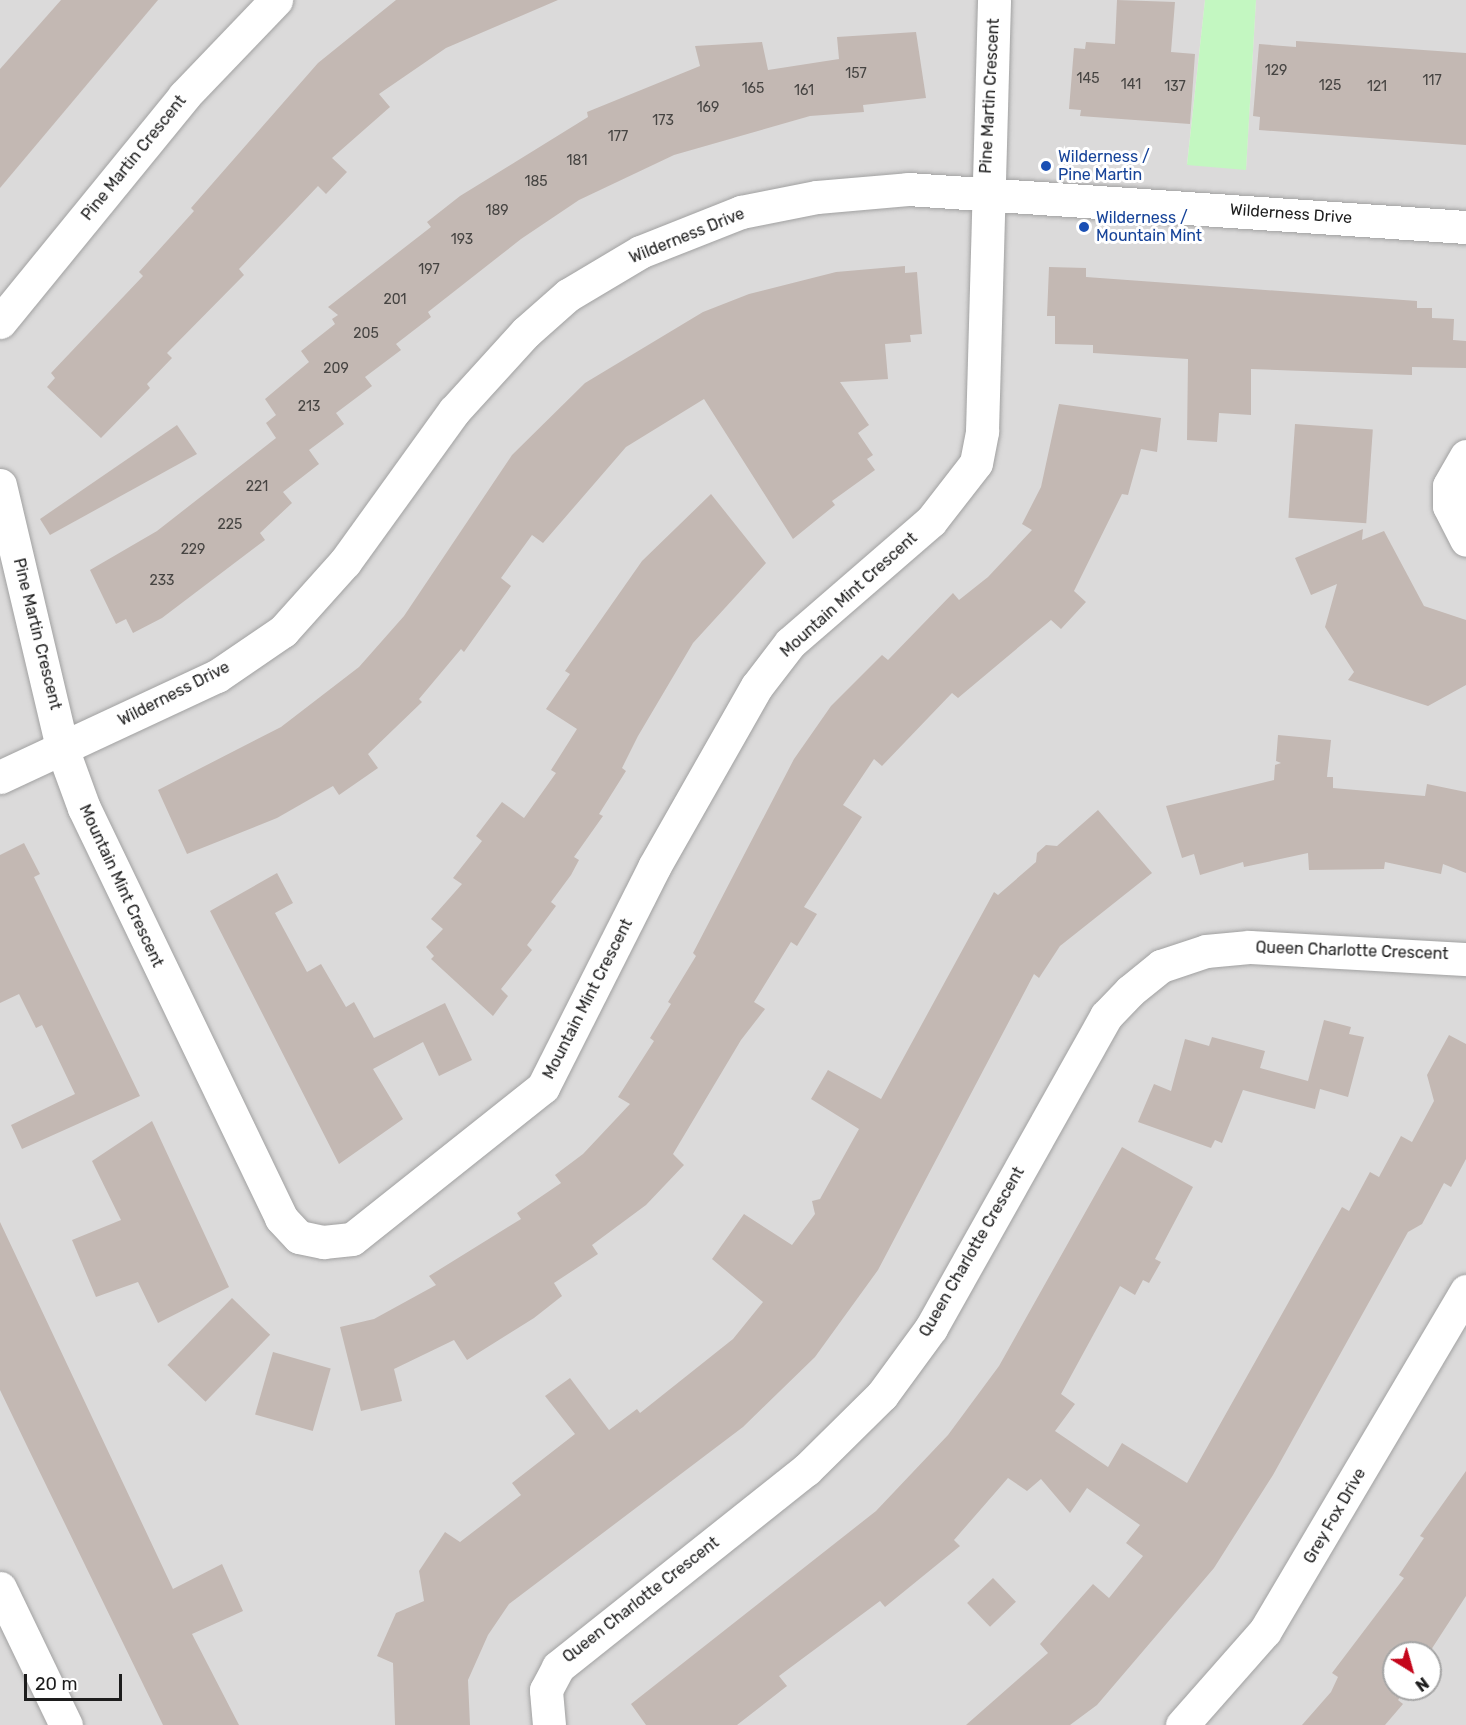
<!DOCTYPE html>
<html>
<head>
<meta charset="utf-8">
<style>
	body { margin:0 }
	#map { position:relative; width:1466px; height:1725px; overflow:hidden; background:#eee9e4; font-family:Rubik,sans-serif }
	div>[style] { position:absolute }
	.residential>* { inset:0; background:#dbdada }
	.park>* { inset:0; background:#c3f7c1 }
	.building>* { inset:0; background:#c3b8b3; transform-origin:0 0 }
	.roads { filter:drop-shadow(0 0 2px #a1a1a1) drop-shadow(0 0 2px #a1a1a1) }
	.minor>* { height:33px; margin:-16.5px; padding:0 16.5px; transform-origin:16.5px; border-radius:16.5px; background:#fff }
	.dots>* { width:16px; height:16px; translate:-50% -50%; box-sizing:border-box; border:3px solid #fff; border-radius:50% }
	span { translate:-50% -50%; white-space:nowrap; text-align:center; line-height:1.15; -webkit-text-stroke:6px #fff; paint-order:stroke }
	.number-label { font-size:14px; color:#464442 }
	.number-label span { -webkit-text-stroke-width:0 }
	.street-label { font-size:16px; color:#1d1d1d }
	.transit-label { font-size:16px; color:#164399 }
	.left { translate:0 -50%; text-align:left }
	.north { position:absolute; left:1382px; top:1641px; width:60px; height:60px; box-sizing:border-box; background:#fff; border:2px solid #a5a5a5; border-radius:50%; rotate:143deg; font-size:16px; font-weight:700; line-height:24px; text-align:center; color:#1d1d1d }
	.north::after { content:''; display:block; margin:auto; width:21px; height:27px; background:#c4061b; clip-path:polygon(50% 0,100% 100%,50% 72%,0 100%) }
	.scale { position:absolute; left:24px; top:1674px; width:98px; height:27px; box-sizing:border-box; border:3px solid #1d1d1d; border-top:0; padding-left:8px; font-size:18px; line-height:21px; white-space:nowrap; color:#1d1d1d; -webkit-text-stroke:4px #fff; paint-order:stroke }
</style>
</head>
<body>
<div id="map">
	<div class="residential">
		<div style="clip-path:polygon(evenodd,0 0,1205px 0,1187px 164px,1246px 169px,1256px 0,1466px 0,1466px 1725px,0 1725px,0 0,1394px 1653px,1430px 1653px,1430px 1689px,1394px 1689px,1394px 1653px)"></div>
	</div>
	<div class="park">
		<div style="clip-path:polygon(1205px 0,1256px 0,1246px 170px,1187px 165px)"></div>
	</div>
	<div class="building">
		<div style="clip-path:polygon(61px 0,158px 0,0 188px,0 69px)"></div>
		<div style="clip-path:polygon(396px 0,558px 0,446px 48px,379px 94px,390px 107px,332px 158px,347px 172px,326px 194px,318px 186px,239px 269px,244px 275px,167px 353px,172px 358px,147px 384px,150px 388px,101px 438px,47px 387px,55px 378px,51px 373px,143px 276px,139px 272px,194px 211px,191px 208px,318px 63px)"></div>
		<div style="clip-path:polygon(1117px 0,1175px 2px,1171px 52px,1195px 54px,1190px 124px,1080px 116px,1081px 110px,1069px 109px,1074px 48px,1085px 49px,1086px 42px,1115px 44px)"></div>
		<div style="clip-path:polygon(916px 32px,926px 98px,863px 105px,864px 112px,810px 116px,674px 155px,579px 200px,521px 239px,428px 312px,431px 317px,396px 344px,401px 350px,365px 377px,372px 386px,336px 413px,344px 424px,309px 450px,319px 464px,283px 492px,292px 503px,260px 533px,265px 540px,162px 618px,133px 633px,126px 619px,116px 624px,90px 570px,157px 531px,276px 438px,266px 423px,276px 415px,265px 399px,309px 362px,301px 351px,335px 324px,332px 319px,338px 315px,328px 307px,431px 227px,427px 222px,460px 196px,588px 117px,587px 112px,700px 66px,695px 46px,762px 42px,768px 70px,839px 59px,837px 37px)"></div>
		<div style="clip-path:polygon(1296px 41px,1466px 53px,1466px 145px,1259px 130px,1260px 117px,1253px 116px,1259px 44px,1296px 47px)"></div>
		<div style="clip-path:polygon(905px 266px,905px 273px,917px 272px,922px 334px,910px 335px,911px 342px,885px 344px,888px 379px,840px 382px,869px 425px,858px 433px,873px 455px,867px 459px,875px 470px,832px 501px,835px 505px,793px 539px,704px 399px,626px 447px,543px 543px,532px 535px,501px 578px,511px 586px,464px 652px,461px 649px,419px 699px,422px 702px,368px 754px,378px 768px,339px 795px,333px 786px,277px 818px,187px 854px,158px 790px,281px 727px,359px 667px,404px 616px,512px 455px,585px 383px,703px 312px,749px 294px,836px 272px)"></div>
		<div style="clip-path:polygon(1049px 267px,1086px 268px,1086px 277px,1417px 301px,1417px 308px,1432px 308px,1432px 318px,1454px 319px,1453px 340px,1466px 341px,1466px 368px,1412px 367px,1412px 375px,1251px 369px,1251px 415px,1219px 413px,1217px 442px,1187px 440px,1188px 359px,1093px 353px,1093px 345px,1055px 344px,1055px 316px,1047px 316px)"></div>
		<div style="clip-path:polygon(1059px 404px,1161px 418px,1157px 452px,1141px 449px,1128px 495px,1122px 494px,1074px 591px,1086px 602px,1061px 629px,1051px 620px,958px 698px,952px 693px,882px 766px,874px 759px,843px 805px,862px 817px,804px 907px,817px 914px,797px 946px,791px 942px,754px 1002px,765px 1009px,741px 1040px,673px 1154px,684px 1165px,646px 1205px,592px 1245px,598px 1254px,554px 1283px,562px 1296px,534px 1318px,467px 1360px,454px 1340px,394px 1369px,402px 1401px,361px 1411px,340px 1327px,374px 1319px,436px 1285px,429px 1276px,521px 1219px,517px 1213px,561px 1183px,555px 1175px,583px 1154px,630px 1104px,618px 1097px,654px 1041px,650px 1038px,671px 1004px,668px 1002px,696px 956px,693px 953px,794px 759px,831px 706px,882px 655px,888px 660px,953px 593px,959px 600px,988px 577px,1032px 530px,1022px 524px,1041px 487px)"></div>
		<div style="left:1295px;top:424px;width:78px;height:94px;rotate:4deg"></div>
		<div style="clip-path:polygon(177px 425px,197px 454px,50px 535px,40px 519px)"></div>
		<div style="clip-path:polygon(711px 494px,766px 563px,693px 643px,638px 736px,622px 768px,626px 771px,599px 814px,603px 816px,574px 857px,579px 860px,571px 875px,551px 902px,556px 906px,527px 945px,532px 950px,501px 989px,508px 996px,493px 1016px,431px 959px,434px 956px,426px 947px,443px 929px,431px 919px,462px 884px,453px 878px,482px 841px,476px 836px,502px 802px,524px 818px,556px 773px,551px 770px,577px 729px,546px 709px,570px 674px,565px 671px,642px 561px)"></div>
		<div style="clip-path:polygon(1363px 529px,1362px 540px,1384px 531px,1424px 606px,1466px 620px,1466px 685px,1428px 706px,1348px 680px,1354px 672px,1325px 627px,1337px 584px,1311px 595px,1295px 558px)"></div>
		<div style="clip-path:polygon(1278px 735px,1331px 740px,1327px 777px,1333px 777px,1333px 788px,1425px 796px,1427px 784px,1466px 792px,1466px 873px,1443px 864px,1441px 874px,1385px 862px,1384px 869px,1309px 870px,1308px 853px,1244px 867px,1243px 862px,1200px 875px,1194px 854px,1182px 858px,1166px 806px,1274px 780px,1275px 765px,1281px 763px,1276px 761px)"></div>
		<div style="clip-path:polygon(1098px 810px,1152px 873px,1060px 946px,1039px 978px,1034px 974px,878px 1270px,815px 1357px,743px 1427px,509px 1604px,488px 1635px,468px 1680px,470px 1725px,395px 1725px,393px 1663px,377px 1656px,396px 1613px,424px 1601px,419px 1571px,445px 1532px,460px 1542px,521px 1495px,512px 1483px,575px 1434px,545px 1396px,570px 1378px,609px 1430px,637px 1409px,640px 1413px,733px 1339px,763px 1302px,712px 1259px,744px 1214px,792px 1245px,815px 1214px,812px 1201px,820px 1199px,859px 1129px,811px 1099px,828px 1070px,881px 1099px,994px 892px,998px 895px,1036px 862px,1037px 853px,1046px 845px,1057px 846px)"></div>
		<div style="clip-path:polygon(24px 843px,40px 874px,34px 877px,140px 1096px,22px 1149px,11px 1125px,75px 1094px,42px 1025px,36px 1028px,19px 994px,0 1003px,0 855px)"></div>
		<div style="clip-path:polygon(277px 873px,293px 903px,275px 913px,307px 972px,321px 964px,346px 1007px,354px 1002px,374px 1038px,445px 1003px,472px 1060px,439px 1076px,423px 1042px,373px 1069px,403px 1119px,339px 1164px,210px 911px)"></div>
		<div style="clip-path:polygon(1324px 1020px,1351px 1027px,1349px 1034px,1364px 1037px,1348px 1097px,1320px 1089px,1315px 1109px,1243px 1090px,1222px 1143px,1215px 1140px,1211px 1148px,1138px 1122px,1154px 1084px,1171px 1091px,1185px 1039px,1209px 1046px,1212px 1037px,1265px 1051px,1260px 1068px,1308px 1081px)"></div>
		<div style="clip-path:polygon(1449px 1035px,1466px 1044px,1466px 1159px,1451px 1187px,1444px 1183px,1422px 1224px,1408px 1232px,1273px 1475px,1214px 1568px,1097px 1705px,1070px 1725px,966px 1725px,1048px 1653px,1040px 1644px,1093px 1584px,1109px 1598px,1143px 1556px,1126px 1543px,1140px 1525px,1087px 1488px,1070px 1513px,1041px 1479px,1027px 1491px,1008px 1478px,954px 1540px,960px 1546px,885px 1607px,880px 1601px,779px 1676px,787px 1686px,737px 1725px,646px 1725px,631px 1704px,876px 1511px,948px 1435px,999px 1366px,1122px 1147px,1193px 1187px,1155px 1259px,1161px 1262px,1149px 1283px,1143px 1280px,1135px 1295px,1120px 1286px,1061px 1394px,1075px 1404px,1055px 1431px,1108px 1467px,1122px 1443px,1187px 1483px,1342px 1207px,1349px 1211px,1370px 1172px,1379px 1177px,1401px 1136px,1412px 1142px,1434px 1101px,1427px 1075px)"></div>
		<div style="clip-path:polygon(152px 1121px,229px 1287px,158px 1323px,138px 1282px,96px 1297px,72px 1240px,121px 1220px,92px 1161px)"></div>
		<div style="clip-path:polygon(0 1222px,173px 1589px,222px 1564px,243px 1611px,192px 1634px,239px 1725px,163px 1725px,27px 1446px,0 1390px)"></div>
		<div style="left:232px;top:1298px;width:53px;height:93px;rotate:44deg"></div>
		<div style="left:273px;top:1352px;width:60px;height:65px;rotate:16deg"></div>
		<div style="clip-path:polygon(1466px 1471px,1466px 1596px,1429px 1653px,1394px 1653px,1394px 1689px,1407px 1689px,1398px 1700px,1403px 1704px,1385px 1725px,1302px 1725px,1331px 1692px,1338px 1677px,1332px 1673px,1404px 1578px,1399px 1575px,1424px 1538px,1420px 1536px)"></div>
		<div style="left:993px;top:1578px;width:33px;height:36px;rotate:46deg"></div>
	</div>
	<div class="roads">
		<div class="minor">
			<div style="left:0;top:322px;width:291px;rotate:-50.8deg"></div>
			<div style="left:184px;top:96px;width:133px;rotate:-46.2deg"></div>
			<div style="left:1466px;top:456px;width:34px;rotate:120deg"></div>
			<div style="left:1449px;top:486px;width:20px;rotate:90deg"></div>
			<div style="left:1449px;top:506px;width:38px;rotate:63deg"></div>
			<div style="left:0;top:485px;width:270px;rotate:76.7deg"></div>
			<div style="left:62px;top:748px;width:64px;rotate:69.9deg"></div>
			<div style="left:84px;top:808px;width:455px;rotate:64.3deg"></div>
			<div style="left:281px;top:1218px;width:26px;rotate:47deg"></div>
			<div style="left:299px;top:1237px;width:25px;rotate:12deg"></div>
			<div style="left:323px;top:1242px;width:29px;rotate:-6deg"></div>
			<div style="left:352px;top:1239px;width:244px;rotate:-38.5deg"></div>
			<div style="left:543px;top:1087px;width:246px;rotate:-63.2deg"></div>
			<div style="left:654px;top:867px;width:208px;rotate:-60.4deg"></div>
			<div style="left:757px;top:686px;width:54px;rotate:-52.5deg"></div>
			<div style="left:790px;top:643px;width:186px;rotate:-40.9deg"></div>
			<div style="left:931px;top:521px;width:73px;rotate:-52.2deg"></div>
			<div style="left:976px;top:463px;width:33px;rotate:-79deg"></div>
			<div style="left:982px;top:431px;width:431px;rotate:-88.4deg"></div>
			<div style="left:0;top:777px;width:239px;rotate:-25deg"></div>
			<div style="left:217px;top:676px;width:80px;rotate:-34.3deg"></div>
			<div style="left:283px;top:631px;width:93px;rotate:-48.1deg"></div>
			<div style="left:345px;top:562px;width:186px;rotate:-54.2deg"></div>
			<div style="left:454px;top:411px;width:107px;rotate:-47.7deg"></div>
			<div style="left:526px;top:332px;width:56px;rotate:-41.4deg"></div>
			<div style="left:568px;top:295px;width:84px;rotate:-30.8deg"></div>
			<div style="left:640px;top:252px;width:109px;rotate:-21.6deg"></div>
			<div style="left:741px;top:212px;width:77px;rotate:-11.2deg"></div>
			<div style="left:817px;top:197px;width:91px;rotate:-5deg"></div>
			<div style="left:908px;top:189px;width:559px;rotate:3.9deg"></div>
			<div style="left:0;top:1588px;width:152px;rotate:64.3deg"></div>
			<div style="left:549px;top:1725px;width:35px;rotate:-95deg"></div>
			<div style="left:546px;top:1690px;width:26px;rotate:-62deg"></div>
			<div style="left:558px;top:1667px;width:317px;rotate:-38.5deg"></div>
			<div style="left:806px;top:1470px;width:107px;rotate:-44.6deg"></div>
			<div style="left:882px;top:1395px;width:83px;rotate:-53.8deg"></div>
			<div style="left:931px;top:1328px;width:358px;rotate:-60.7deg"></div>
			<div style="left:1106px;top:1016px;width:35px;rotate:-46deg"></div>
			<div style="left:1130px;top:991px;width:40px;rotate:-39deg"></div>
			<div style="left:1161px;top:966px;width:47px;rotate:-18.4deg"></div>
			<div style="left:1206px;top:951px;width:43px;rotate:-5.3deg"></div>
			<div style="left:1249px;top:947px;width:217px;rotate:3.2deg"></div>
			<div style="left:1182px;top:1725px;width:125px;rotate:-48.6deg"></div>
			<div style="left:1265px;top:1631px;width:395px;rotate:-59.4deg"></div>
		</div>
	</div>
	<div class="dots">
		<div style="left:1046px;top:166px;background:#1a4fb4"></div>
		<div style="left:1084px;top:227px;background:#1a4fb4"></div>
	</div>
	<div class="number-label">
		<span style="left:1276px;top:71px">129</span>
		<span style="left:856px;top:74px">157</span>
		<span style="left:1088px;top:79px">145</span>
		<span style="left:1432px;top:81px">117</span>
		<span style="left:1131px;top:85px">141</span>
		<span style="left:1330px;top:86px">125</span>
		<span style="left:1175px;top:87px">137</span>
		<span style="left:1377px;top:87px">121</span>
		<span style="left:753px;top:89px">165</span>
		<span style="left:804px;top:91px">161</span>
		<span style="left:708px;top:108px">169</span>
		<span style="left:663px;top:121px">173</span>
		<span style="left:618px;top:137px">177</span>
		<span style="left:577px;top:161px">181</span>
		<span style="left:536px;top:182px">185</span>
		<span style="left:497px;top:211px">189</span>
		<span style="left:462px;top:240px">193</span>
		<span style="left:429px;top:270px">197</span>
		<span style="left:395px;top:300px">201</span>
		<span style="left:366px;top:334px">205</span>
		<span style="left:336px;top:369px">209</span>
		<span style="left:309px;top:407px">213</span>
		<span style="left:257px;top:487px">221</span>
		<span style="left:230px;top:525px">225</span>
		<span style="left:193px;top:550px">229</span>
		<span style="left:162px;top:581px">233</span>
	</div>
	<div class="street-label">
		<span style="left:990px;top:96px;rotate:-87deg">Pine Martin Crescent</span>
		<span style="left:134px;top:158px;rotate:-51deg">Pine Martin Crescent</span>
		<span style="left:1291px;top:214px;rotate:4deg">Wilderness Drive</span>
		<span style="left:687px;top:236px;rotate:-22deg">Wilderness Drive</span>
		<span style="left:849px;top:595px;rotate:-42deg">Mountain Mint Crescent</span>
		<span style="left:37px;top:634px;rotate:76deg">Pine Martin Crescent</span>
		<span style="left:174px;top:694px;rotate:-27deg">Wilderness Drive</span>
		<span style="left:121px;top:886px;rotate:65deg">Mountain Mint Crescent</span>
		<span style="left:1352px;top:951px;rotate:2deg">Queen Charlotte Crescent</span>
		<span style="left:588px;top:999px;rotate:-63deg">Mountain Mint Crescent</span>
		<span style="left:972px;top:1252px;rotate:-60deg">Queen Charlotte Crescent</span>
		<span style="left:1335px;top:1516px;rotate:-60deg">Grey Fox Drive</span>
		<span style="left:641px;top:1600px;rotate:-38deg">Queen Charlotte Crescent</span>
	</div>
	<div class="transit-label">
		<span class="left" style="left:1058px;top:166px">Wilderness /<br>Pine Martin</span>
		<span class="left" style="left:1096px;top:227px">Wilderness /<br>Mountain Mint</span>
	</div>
	<div class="north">N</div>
	<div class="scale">20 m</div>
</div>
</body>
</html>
